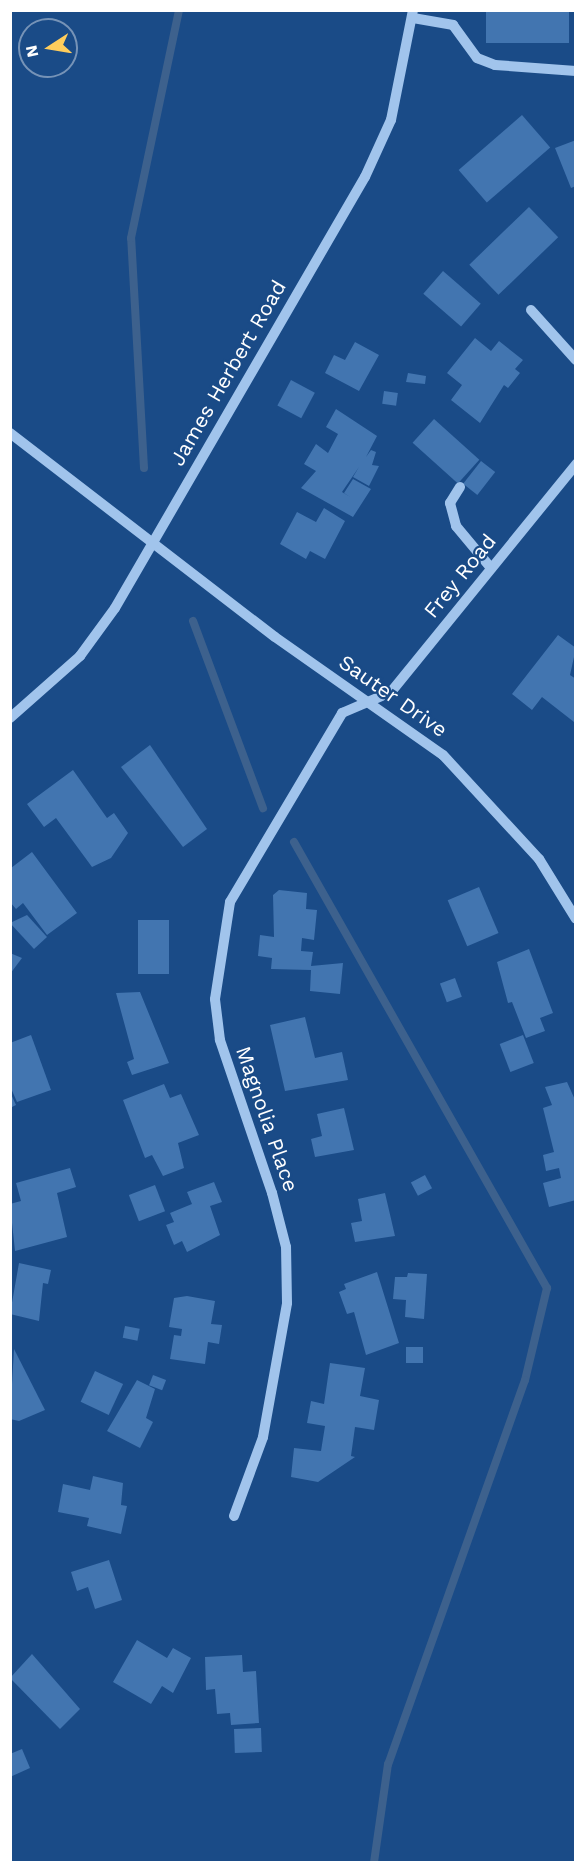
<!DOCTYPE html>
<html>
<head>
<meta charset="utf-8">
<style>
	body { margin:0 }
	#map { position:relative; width:586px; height:1873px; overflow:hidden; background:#1a4b87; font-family:"Work Sans",sans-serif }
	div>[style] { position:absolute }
	.stream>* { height:8px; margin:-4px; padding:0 4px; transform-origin:4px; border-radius:4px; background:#3d618d }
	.building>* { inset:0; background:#4275b0; transform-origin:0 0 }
	.minor>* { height:10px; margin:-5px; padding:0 5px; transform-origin:5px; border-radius:5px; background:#a1c4ec }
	span { translate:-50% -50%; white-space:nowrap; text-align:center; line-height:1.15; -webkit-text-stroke:4.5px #1a4b87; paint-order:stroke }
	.street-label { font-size:21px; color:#fff }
	.frame { position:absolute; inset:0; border:12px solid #fff; pointer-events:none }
	.north { position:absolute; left:18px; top:18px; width:60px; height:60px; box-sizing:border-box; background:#1a4b87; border:2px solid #7693b7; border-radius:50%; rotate:258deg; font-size:16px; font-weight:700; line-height:24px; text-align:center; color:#fff }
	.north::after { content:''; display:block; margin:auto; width:21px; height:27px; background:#ffcd5c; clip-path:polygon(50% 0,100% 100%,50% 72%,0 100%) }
</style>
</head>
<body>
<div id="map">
	<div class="stream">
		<div style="left:144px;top:468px;width:230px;rotate:-93.2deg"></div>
		<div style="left:131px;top:238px;width:233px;rotate:-78.1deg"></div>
		<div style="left:193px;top:621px;width:200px;rotate:69.5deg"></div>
		<div style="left:294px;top:842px;width:513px;rotate:60.44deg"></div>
		<div style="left:547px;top:1288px;width:95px;rotate:103.4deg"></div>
		<div style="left:525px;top:1380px;width:408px;rotate:109.6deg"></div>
		<div style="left:388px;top:1764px;width:99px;rotate:98.1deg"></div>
	</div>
	<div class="building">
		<div style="left:486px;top:10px;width:83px;height:33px"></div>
		<div style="left:522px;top:115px;width:43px;height:84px;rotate:49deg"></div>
		<div style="clip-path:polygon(576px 140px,576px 186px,571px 188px,555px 148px)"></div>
		<div style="left:529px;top:207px;width:42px;height:83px;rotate:46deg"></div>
		<div style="left:443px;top:271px;width:50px;height:30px;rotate:41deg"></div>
		<div style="clip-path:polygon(475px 338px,491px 351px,499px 341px,523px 360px,515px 369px,520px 373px,508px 388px,504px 385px,480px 423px,451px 400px,462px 385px,447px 373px)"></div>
		<div style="clip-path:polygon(355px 342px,379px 355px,359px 391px,325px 373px,334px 355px,345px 360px)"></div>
		<div style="clip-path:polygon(408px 373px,426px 376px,425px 384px,406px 382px)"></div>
		<div style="left:291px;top:380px;width:27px;height:29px;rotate:28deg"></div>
		<div style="left:384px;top:391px;width:14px;height:13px;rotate:8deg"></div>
		<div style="clip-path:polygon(336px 409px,377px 436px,366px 457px,371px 450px,376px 452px,372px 465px,379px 466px,369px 486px,353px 477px,359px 467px,342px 492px,350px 497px,344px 493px,353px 479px,371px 489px,353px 517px,301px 488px,316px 471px,304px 464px,316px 444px,328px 453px,338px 434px,326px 427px)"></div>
		<div style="left:434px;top:419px;width:61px;height:32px;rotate:42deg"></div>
		<div style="left:481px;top:461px;width:18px;height:29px;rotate:38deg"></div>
		<div style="clip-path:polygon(324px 508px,345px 521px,325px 559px,310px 551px,306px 559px,280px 544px,297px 512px,316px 522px)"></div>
		<div style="clip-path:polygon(558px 635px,576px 648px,570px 675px,576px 679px,574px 722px,542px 697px,532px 710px,512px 694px)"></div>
		<div style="clip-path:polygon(150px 745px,207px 829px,183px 847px,121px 767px)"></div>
		<div style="clip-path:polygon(73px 770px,107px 818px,114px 813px,128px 833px,111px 858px,92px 867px,56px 818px,44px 827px,27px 804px)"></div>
		<div style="clip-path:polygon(32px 852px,77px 913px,47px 935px,23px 903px,16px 909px,10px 902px,11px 868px)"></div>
		<div style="left:479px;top:887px;width:50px;height:34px;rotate:67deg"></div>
		<div style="clip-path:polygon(279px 890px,307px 893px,306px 909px,317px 910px,314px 940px,302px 938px,301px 951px,313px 952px,311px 966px,343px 963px,340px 994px,310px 991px,311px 970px,271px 969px,272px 958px,258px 956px,260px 935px,274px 937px,273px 895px)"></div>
		<div style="clip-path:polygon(27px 915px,47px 937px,34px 949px,10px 923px)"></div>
		<div style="left:138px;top:920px;width:31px;height:54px"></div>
		<div style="clip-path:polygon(529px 949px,553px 1013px,540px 1018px,545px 1031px,526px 1038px,512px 1002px,508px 1003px,497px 962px)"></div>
		<div style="clip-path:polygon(10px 953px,22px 958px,10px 974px)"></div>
		<div style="left:455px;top:978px;width:20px;height:16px;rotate:70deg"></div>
		<div style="clip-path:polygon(140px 992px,169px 1063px,132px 1075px,127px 1062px,134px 1059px,116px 993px)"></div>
		<div style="clip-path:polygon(305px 1017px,315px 1058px,342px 1052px,348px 1080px,285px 1091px,270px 1025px)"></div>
		<div style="clip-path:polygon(31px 1035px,51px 1090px,17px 1102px,10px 1086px,10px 1043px)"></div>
		<div style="left:523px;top:1035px;width:30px;height:25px;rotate:69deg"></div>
		<div style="clip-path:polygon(567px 1082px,576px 1102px,576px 1200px,549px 1207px,543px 1183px,561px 1178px,559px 1168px,546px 1171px,543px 1155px,554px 1152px,543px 1108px,552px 1105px,545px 1087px)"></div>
		<div style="clip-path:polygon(164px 1084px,170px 1098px,181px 1094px,199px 1135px,178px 1143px,184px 1168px,163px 1176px,152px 1155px,145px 1158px,123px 1100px)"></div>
		<div style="clip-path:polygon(10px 1092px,16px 1105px,10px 1108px)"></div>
		<div style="clip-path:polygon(344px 1108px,354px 1150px,315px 1157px,311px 1139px,322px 1136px,317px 1114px)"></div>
		<div style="clip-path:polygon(70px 1168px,76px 1187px,57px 1193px,67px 1237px,15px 1251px,10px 1204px,21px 1201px,16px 1183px)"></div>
		<div style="left:425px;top:1175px;width:15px;height:16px;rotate:62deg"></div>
		<div style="clip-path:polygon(214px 1182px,222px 1202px,210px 1206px,220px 1235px,187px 1252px,182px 1241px,174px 1245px,166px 1225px,174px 1222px,170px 1213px,192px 1204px,187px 1192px)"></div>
		<div style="left:155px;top:1185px;width:28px;height:28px;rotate:69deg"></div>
		<div style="clip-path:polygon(385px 1193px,395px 1236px,355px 1242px,351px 1223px,362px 1221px,358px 1199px)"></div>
		<div style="clip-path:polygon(19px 1263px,51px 1270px,48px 1284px,43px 1283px,39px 1321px,10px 1314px)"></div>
		<div style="clip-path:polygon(377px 1272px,399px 1343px,366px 1355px,354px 1312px,347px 1314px,339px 1292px,346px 1289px,344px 1284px)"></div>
		<div style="clip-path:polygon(408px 1273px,427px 1274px,424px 1319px,405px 1317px,406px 1300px,393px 1299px,395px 1277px,407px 1277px)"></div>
		<div style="clip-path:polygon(187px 1296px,215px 1301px,211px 1324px,222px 1325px,219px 1344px,208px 1342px,205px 1364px,170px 1359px,174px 1335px,181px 1336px,182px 1329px,169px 1327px,174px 1298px)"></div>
		<div style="left:125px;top:1326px;width:15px;height:12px;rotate:11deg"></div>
		<div style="left:406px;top:1347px;width:17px;height:16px"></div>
		<div style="clip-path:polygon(14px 1349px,45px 1410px,19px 1421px,10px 1419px)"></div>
		<div style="clip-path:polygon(330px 1363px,365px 1368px,360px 1396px,379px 1400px,374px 1430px,355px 1427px,351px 1456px,355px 1457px,318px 1482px,291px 1477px,294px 1448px,321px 1451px,325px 1426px,307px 1423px,311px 1401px,324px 1404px)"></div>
		<div style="left:95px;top:1371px;width:31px;height:34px;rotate:25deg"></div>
		<div style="left:153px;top:1375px;width:14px;height:11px;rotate:21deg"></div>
		<div style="clip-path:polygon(137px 1380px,155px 1389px,146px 1418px,153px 1422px,140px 1448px,107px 1431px)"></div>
		<div style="clip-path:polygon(93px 1476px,123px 1483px,121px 1505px,127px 1506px,121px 1534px,87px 1526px,89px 1518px,58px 1512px,63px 1484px,90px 1490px)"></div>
		<div style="clip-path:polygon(109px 1560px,122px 1600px,95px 1609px,88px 1587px,77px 1591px,71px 1572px)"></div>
		<div style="clip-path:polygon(137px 1640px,167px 1658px,173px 1648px,191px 1658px,173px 1693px,162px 1686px,151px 1704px,113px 1682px)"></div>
		<div style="clip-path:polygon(32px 1654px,80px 1709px,60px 1729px,10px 1678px)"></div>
		<div style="clip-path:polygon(242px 1655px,243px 1672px,256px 1671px,259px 1723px,231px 1725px,230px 1713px,217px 1714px,215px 1689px,206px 1690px,205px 1657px)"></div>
		<div style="left:261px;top:1728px;width:24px;height:27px;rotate:88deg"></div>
		<div style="clip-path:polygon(22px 1749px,30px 1768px,10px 1777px,10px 1754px)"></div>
	</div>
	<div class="minor">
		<div style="left:413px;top:18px;width:41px;rotate:9.9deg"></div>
		<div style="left:453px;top:25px;width:41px;rotate:54deg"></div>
		<div style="left:477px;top:58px;width:19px;rotate:21deg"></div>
		<div style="left:495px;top:65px;width:81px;rotate:4.2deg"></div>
		<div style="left:531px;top:310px;width:67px;rotate:48deg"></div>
		<div style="left:10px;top:433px;width:334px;rotate:37.6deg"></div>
		<div style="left:275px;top:637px;width:205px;rotate:35.1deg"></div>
		<div style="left:443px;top:755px;width:142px;rotate:47.3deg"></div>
		<div style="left:539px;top:859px;width:70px;rotate:58.3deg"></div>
		<div style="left:460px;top:487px;width:19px;rotate:122deg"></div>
		<div style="left:450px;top:503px;width:24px;rotate:75deg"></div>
		<div style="left:456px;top:526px;width:55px;rotate:50.2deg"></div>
		<div style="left:10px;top:718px;width:94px;rotate:-41.5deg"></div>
		<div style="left:80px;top:656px;width:59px;rotate:-53.9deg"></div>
		<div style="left:115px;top:608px;width:498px;rotate:-59.9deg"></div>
		<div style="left:365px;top:177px;width:63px;rotate:-65.5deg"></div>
		<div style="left:391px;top:120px;width:112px;rotate:-78.7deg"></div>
		<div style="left:234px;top:1516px;width:84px;rotate:-69.8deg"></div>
		<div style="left:263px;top:1437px;width:136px;rotate:-79.8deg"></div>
		<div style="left:287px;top:1303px;width:56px;rotate:-91deg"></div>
		<div style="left:286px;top:1247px;width:56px;rotate:-104.5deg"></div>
		<div style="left:272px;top:1193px;width:162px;rotate:-108.8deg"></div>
		<div style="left:220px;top:1040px;width:41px;rotate:-97deg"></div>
		<div style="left:215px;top:999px;width:98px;rotate:-81.2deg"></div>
		<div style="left:230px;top:902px;width:220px;rotate:-59.3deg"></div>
		<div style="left:342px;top:713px;width:53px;rotate:-23.2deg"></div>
		<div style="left:391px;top:692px;width:294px;rotate:-50.9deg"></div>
	</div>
	<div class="street-label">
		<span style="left:228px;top:373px;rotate:-60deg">James Herbert Road</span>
		<span style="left:460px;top:576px;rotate:-51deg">Frey Road</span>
		<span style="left:393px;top:696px;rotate:35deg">Sauter Drive</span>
		<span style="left:267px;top:1119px;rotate:71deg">Magnolia Place</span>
	</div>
	<div class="frame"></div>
	<div class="north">N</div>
</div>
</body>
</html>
